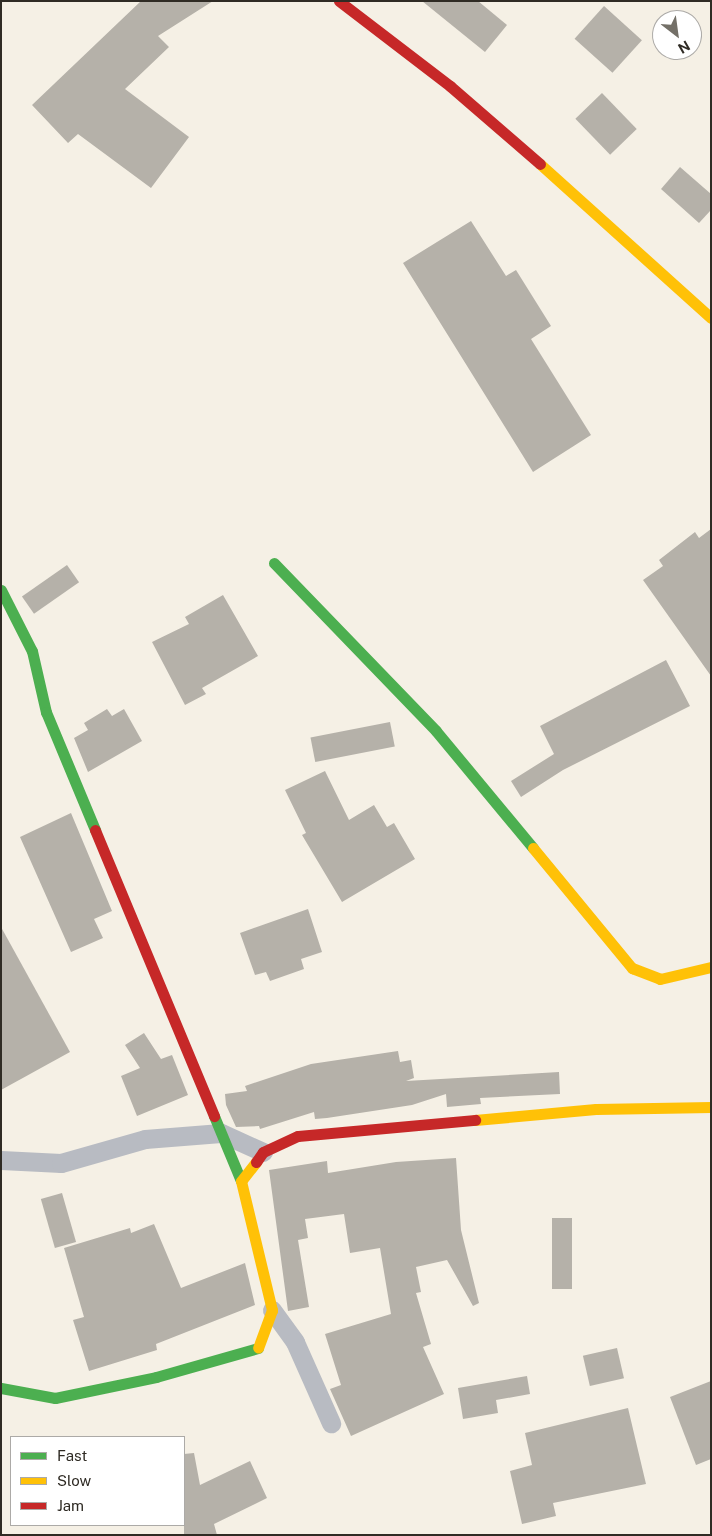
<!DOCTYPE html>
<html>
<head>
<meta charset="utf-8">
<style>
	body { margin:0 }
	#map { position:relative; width:712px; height:1536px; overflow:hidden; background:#f5f0e5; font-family:"Public Sans",sans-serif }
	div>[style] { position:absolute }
	.building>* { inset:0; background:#b5b1a9; transform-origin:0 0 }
	.street>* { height:19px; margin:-9.5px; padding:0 9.5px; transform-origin:9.5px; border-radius:9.5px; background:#b8bbc2 }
	.fast>* { height:11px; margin:-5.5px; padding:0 5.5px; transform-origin:5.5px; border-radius:5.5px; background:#4caf50 }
	.slow>* { height:11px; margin:-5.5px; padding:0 5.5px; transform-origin:5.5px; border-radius:5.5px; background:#ffc107 }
	.jam>* { height:11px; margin:-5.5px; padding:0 5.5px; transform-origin:5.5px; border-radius:5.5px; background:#c62828 }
	span { translate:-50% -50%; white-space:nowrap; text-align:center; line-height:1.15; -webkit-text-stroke:5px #fff; paint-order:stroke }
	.frame { position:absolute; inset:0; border:2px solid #2f2b24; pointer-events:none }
	.legend { position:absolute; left:10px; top:1436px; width:175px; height:90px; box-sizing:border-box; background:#fff; border:1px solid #acaaa7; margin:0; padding:6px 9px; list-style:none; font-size:15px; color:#2f2b24 }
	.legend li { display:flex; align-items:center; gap:10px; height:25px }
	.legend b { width:25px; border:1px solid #acaaa7 }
	.north { position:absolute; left:652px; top:10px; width:50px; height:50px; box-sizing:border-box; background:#fff; border:1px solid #acaaa7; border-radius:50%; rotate:150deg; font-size:14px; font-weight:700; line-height:20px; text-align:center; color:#2f2b24 }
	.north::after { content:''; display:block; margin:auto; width:18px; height:22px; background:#747068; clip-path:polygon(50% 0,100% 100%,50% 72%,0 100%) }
</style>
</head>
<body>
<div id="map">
	<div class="building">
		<div style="clip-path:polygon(141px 1px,213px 1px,158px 36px,169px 47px,125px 89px,189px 137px,151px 188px,78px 134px,68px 143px,32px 105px)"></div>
		<div style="clip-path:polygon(422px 1px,478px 1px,507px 25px,485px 52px)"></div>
		<div style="left:604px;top:6px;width:51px;height:44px;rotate:42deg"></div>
		<div style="left:602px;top:93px;width:50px;height:37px;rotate:46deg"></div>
		<div style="clip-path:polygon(680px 167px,711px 194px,711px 210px,699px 223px,661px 189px)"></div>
		<div style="clip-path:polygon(471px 221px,506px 276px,516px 270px,551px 326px,531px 339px,591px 435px,533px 472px,403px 263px)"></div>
		<div style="clip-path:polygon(711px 529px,711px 676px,643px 580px,663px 566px,659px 560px,695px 532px,699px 538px)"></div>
		<div style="left:67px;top:565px;width:21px;height:55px;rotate:55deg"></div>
		<div style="clip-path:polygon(223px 595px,258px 656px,202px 688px,206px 694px,185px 705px,152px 642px,189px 624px,185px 617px)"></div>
		<div style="clip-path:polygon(666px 660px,690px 706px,563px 770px,521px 797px,511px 781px,554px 754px,540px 726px)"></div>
		<div style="clip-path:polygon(107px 709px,112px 716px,124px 709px,142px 741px,88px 772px,74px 738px,88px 730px,84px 723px)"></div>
		<div style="left:390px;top:722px;width:25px;height:81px;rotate:79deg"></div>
		<div style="clip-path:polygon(325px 771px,349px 820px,374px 805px,387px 827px,394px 823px,415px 859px,342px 902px,302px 835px,306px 833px,285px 790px)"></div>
		<div style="clip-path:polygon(71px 813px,112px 911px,94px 919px,103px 938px,71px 952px,20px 837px)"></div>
		<div style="clip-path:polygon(308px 909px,322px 952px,301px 959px,304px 969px,270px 981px,266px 972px,255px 975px,240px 933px)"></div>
		<div style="clip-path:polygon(1px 927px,70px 1052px,1px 1090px)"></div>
		<div style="clip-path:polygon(144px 1033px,161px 1059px,172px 1055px,188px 1095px,137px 1116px,121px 1076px,140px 1068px,125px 1045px)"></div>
		<div style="clip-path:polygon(398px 1051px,400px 1062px,411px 1060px,414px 1078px,406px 1081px,559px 1072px,560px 1094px,480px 1098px,481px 1104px,447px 1107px,446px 1094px,412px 1105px,327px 1118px,315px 1119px,314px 1112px,260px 1129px,259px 1126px,236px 1127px,226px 1105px,225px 1094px,247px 1091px,245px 1086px,311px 1064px)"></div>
		<div style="clip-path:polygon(456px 1158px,461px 1230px,479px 1303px,473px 1306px,447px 1260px,416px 1267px,421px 1292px,416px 1293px,431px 1344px,423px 1347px,444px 1394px,351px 1436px,330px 1389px,341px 1385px,325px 1334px,391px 1314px,380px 1248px,350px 1253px,344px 1214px,305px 1219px,308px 1238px,298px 1240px,309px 1307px,288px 1311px,269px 1170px,327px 1161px,328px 1173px,396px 1162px)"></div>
		<div style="left:62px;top:1193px;width:51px;height:22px;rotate:74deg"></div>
		<div style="left:552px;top:1218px;width:20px;height:71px"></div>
		<div style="clip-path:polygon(154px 1224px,181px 1288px,245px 1263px,255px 1305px,156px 1344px,157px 1350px,89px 1371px,73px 1320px,84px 1317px,64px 1248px,130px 1228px,131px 1233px)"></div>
		<div style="left:617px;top:1348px;width:31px;height:35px;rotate:77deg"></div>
		<div style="clip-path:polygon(527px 1376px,530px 1394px,496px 1400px,498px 1413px,463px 1419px,458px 1388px)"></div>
		<div style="clip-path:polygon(711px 1381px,711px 1459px,696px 1465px,670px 1397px)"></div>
		<div style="clip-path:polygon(628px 1408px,646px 1484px,553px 1503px,556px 1516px,522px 1524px,510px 1471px,532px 1465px,525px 1433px)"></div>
		<div style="clip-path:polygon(194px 1453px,200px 1485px,250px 1461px,267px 1498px,214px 1524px,217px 1535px,184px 1535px,184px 1454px)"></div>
	</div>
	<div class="street">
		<div style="left:1px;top:1160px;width:60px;rotate:2.9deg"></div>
		<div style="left:61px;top:1163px;width:87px;rotate:-15.9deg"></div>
		<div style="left:145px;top:1139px;width:76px;rotate:-4.5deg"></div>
		<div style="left:221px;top:1133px;width:46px;rotate:24.3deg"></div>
		<div style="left:272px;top:1310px;width:39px;rotate:54deg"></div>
		<div style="left:295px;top:1342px;width:89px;rotate:66deg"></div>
	</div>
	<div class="fast">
		<div style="left:274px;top:563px;width:233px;rotate:46deg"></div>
		<div style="left:436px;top:731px;width:152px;rotate:50.3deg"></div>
		<div style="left:1px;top:590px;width:68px;rotate:63.1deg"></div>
		<div style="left:32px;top:651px;width:63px;rotate:77.1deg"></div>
		<div style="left:46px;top:712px;width:128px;rotate:67.4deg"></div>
		<div style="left:214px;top:1116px;width:70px;rotate:67.4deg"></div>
		<div style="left:1px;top:1388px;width:55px;rotate:10.5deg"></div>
		<div style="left:55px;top:1398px;width:103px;rotate:-11.7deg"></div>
		<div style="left:156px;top:1377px;width:106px;rotate:-15.9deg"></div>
	</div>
	<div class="slow">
		<div style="left:540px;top:164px;width:230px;rotate:42deg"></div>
		<div style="left:533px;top:848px;width:156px;rotate:50.5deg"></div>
		<div style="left:632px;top:968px;width:30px;rotate:21deg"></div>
		<div style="left:660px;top:979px;width:52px;rotate:-13.2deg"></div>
		<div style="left:475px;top:1120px;width:121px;rotate:-5.2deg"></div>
		<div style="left:596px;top:1109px;width:115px;rotate:-1deg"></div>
		<div style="left:256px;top:1162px;width:24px;rotate:128deg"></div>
		<div style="left:241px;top:1181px;width:133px;rotate:76.5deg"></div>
		<div style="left:272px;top:1310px;width:40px;rotate:110.2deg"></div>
	</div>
	<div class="jam">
		<div style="left:339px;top:1px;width:140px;rotate:37.4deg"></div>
		<div style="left:450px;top:86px;width:119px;rotate:40.9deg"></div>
		<div style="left:95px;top:830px;width:310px;rotate:67.4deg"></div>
		<div style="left:256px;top:1162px;width:12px;rotate:-55deg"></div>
		<div style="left:263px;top:1152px;width:38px;rotate:-25deg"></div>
		<div style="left:298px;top:1136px;width:178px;rotate:-5.2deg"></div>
	</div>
	<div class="frame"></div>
	<ul class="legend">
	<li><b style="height:6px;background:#4caf50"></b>Fast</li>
	<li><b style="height:6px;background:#ffc107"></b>Slow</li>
	<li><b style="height:6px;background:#c62828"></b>Jam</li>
	</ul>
	<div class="north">N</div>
</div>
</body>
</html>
